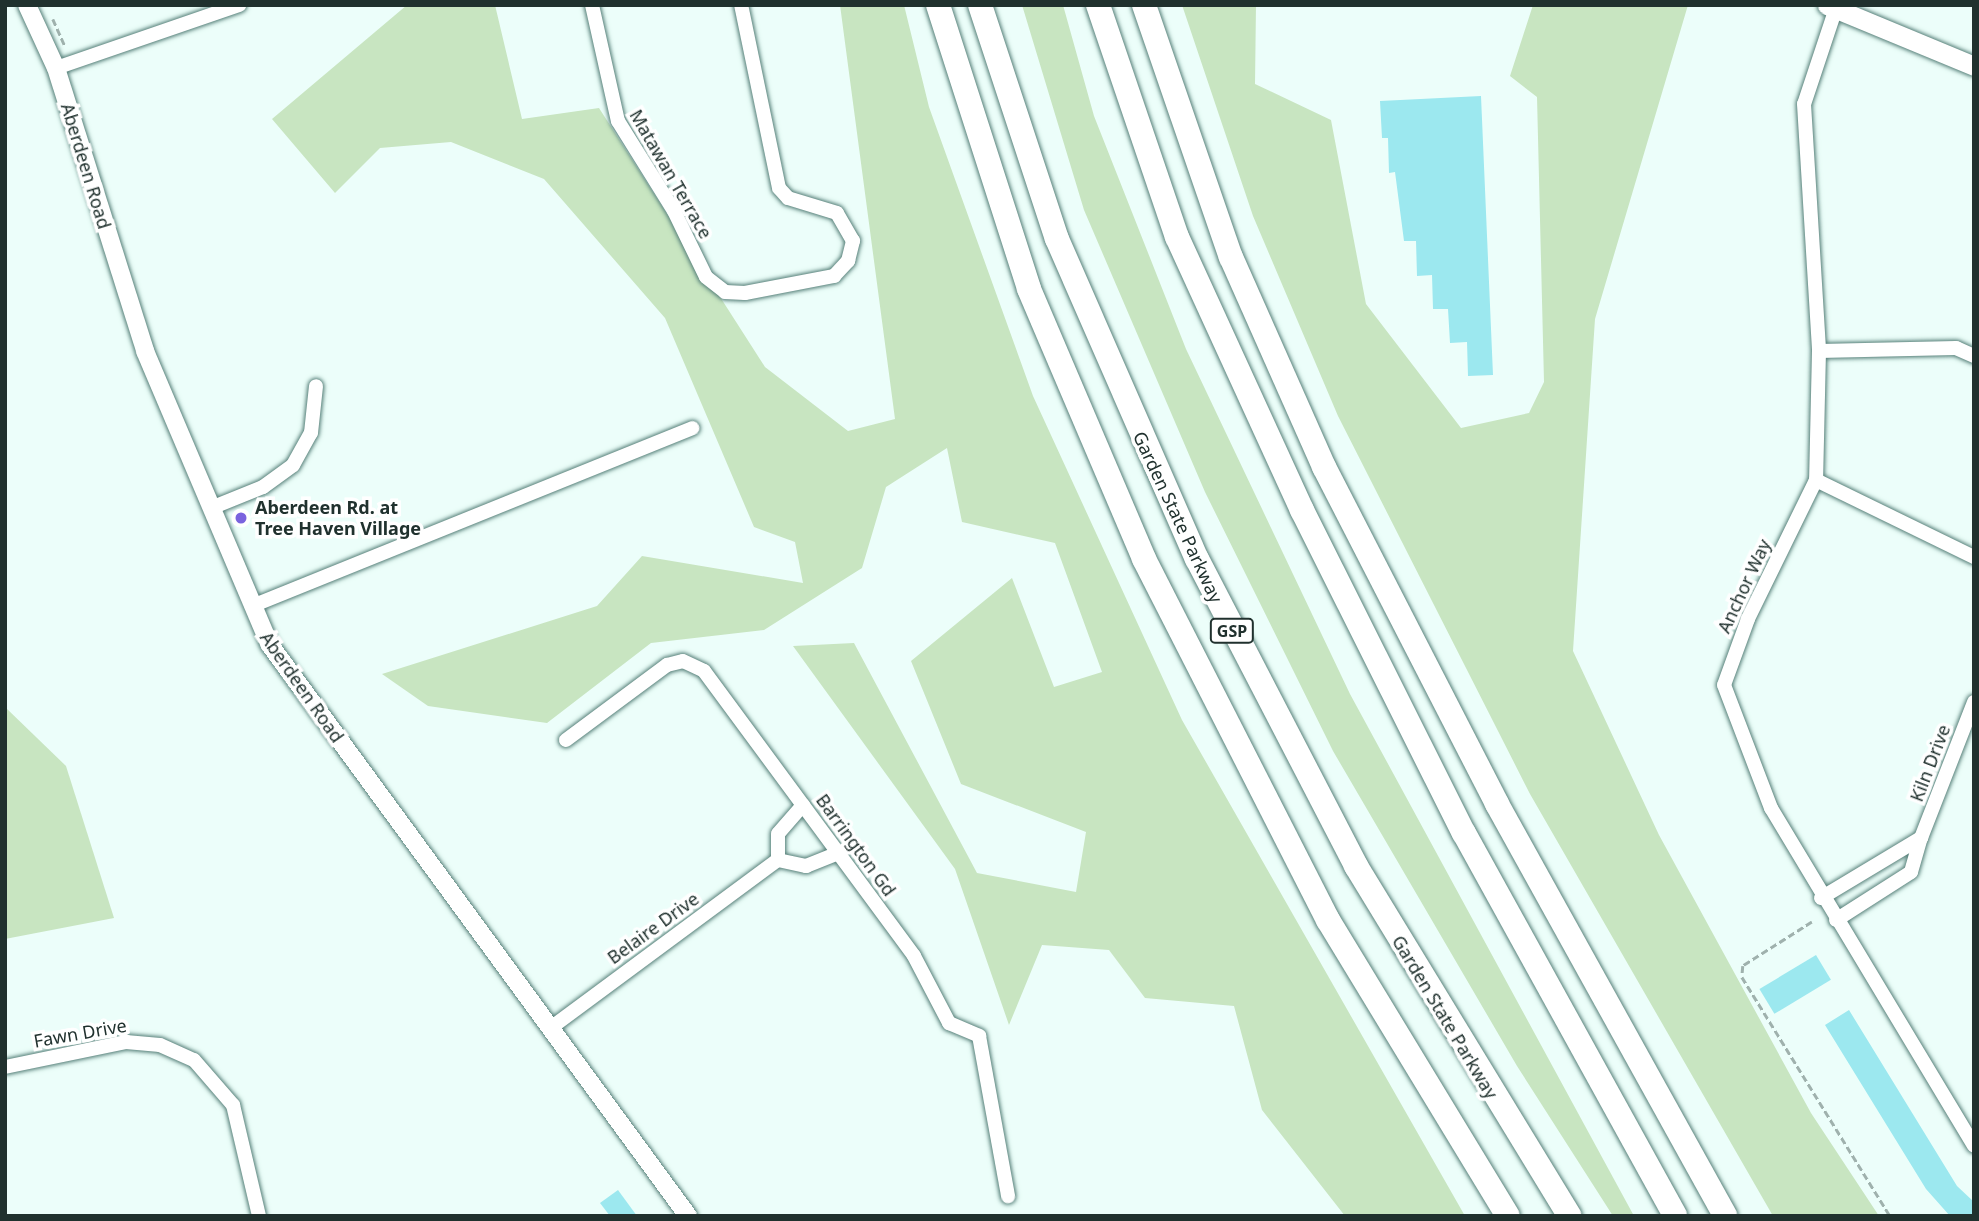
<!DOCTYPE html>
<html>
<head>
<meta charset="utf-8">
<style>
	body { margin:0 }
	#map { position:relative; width:1979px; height:1221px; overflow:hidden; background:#ecfefa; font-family:"Noto Sans",sans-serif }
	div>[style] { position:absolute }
	.green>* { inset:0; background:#c8e5c1 }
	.building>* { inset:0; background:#9ce8ef; transform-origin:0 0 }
	.path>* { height:2.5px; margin-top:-1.25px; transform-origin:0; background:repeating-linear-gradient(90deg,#9fb1ad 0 7px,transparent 0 10.5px) }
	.roads { filter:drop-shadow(0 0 2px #568079) drop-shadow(0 0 2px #568079) }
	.minor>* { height:14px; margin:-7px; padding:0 7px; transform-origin:7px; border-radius:7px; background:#fff }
	.tertiary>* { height:18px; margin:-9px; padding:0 9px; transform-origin:9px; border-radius:9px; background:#fff }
	.secondary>* { height:19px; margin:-9.5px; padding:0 9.5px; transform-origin:9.5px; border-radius:9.5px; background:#fff }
	.motorway>* { height:24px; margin:-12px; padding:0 12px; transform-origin:12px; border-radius:12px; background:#fff }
	.dots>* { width:19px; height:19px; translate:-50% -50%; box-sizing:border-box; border:4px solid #fff; border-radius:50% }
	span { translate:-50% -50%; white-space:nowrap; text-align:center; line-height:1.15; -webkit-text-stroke:7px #fff; paint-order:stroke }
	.shield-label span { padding:2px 5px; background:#fff; border:2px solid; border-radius:5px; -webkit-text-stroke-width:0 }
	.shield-label { font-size:16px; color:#20312e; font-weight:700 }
	.street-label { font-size:18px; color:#20312e }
	.poi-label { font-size:18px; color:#20312e; font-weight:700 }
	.left { translate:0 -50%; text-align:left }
	.frame { position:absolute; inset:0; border:7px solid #20312e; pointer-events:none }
</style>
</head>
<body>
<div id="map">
	<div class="green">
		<div style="clip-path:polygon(407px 5px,495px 5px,522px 119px,599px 108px,765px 367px,848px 431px,895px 419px,840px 5px,904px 5px,929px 107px,1033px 396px,1182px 720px,1465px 1216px,1345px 1216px,1262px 1110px,1234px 1006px,1145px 998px,1109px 950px,1042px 945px,1009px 1025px,955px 869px,793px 646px,854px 643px,977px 873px,1076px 892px,1086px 832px,961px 784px,911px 661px,1012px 578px,1054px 687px,1102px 672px,1055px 543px,962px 522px,947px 448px,886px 487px,862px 568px,764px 630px,651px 643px,547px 723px,428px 706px,382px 674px,597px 606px,642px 556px,803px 583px,795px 542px,754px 527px,665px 318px,544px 179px,451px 142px,380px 148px,335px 193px,272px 119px)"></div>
		<div style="clip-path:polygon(1022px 5px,1063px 5px,1094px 116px,1186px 349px,1350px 694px,1634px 1216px,1613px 1216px,1517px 1066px,1333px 751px,1205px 492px,1084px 210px)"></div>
		<div style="clip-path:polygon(1182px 5px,1256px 5px,1255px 84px,1331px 120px,1366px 304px,1461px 428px,1529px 413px,1544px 382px,1537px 97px,1510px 76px,1533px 5px,1688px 5px,1595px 319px,1573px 651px,1659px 835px,1811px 1113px,1879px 1216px,1773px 1216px,1530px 794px,1338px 416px,1253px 216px)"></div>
		<div style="clip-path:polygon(5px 707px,66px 766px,114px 918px,5px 939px)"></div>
	</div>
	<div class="building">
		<div style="clip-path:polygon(1481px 96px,1493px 375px,1468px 376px,1467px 342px,1450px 343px,1448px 309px,1433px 309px,1432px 275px,1417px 276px,1416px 241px,1404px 241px,1395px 172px,1389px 173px,1388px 138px,1382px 138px,1380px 101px)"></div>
		<div style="left:1816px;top:955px;width:29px;height:66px;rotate:59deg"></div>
		<div style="clip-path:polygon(1849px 1010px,1957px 1186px,1974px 1202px,1974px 1216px,1950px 1216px,1926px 1189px,1825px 1025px)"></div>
		<div style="clip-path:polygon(618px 1190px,637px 1216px,610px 1216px,600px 1203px)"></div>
	</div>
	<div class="path">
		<div style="left:53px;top:19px;width:30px;rotate:66deg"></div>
		<div style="left:1812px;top:922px;width:82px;rotate:147.5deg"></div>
		<div style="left:1743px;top:966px;width:11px;rotate:95deg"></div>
		<div style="left:1742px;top:977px;width:281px;rotate:58.2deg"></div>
	</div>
	<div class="roads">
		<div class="minor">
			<div style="left:592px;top:5px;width:119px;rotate:77.4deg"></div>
			<div style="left:618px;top:121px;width:106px;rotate:58.1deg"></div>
			<div style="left:674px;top:211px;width:73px;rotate:64.1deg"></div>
			<div style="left:706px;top:277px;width:24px;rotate:38deg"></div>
			<div style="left:725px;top:292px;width:20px;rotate:3deg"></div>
			<div style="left:745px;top:293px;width:91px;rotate:-10.8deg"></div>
			<div style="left:834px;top:276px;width:21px;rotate:-47deg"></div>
			<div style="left:848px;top:261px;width:21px;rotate:-76deg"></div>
			<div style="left:853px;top:241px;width:32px;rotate:-120deg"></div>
			<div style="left:837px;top:213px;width:51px;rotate:-163deg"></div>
			<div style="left:788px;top:198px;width:13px;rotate:-132deg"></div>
			<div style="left:779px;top:188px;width:187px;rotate:-101.7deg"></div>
			<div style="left:1837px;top:5px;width:104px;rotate:108.4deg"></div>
			<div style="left:1804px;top:104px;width:247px;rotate:86.5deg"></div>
			<div style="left:1819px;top:351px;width:129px;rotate:91.3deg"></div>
			<div style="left:1816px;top:480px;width:155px;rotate:116.1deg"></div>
			<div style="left:1748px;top:619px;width:70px;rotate:110deg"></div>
			<div style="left:1724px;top:685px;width:132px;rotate:69.1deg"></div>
			<div style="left:1771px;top:808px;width:394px;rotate:59deg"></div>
			<div style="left:56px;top:68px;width:194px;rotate:-19deg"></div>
			<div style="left:1819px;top:351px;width:137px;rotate:-1.3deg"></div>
			<div style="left:1956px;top:348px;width:20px;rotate:24deg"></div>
			<div style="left:1816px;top:480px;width:176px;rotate:26deg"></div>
			<div style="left:211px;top:508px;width:56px;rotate:-22deg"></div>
			<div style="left:263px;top:487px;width:37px;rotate:-36deg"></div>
			<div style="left:293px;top:465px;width:37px;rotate:-61deg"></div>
			<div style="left:311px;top:433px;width:47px;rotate:-83.9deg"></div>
			<div style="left:252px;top:606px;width:475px;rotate:-22deg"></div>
			<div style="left:566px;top:740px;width:126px;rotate:-36.6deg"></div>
			<div style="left:667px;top:665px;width:16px;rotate:-14deg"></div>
			<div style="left:683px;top:661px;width:23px;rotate:25deg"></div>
			<div style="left:704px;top:671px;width:354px;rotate:53.6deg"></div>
			<div style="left:914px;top:956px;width:76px;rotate:62.4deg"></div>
			<div style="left:949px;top:1023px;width:33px;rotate:23deg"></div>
			<div style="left:979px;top:1036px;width:163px;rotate:79.7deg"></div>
			<div style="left:803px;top:805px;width:38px;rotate:131deg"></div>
			<div style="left:778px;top:834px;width:26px;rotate:90deg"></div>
			<div style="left:778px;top:860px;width:29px;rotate:12deg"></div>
			<div style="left:806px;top:866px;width:35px;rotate:-22deg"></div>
			<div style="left:1821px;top:898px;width:117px;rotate:-31deg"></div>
			<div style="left:1921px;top:838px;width:146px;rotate:-68.7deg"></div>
			<div style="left:1836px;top:920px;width:89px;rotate:-32.6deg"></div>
			<div style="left:1911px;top:872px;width:35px;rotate:-74deg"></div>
			<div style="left:552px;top:1027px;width:281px;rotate:-36.5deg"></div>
			<div style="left:5px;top:1067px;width:124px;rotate:-11.7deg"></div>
			<div style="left:126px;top:1042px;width:34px;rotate:5deg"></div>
			<div style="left:160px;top:1045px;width:37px;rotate:24deg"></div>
			<div style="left:194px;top:1060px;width:60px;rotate:49.1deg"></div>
			<div style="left:233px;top:1105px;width:114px;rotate:76.8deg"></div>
		</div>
		<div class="tertiary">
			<div style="left:27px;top:5px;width:69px;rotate:65.3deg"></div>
			<div style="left:56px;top:68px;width:297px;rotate:72.5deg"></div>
			<div style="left:145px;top:351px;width:319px;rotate:67deg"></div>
			<div style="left:270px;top:645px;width:708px;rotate:53.79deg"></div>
		</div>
		<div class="secondary">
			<div style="left:1827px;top:5px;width:159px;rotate:22.5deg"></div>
		</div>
		<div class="motorway">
			<div style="left:938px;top:5px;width:298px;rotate:72.2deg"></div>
			<div style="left:1029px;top:289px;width:293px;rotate:66.9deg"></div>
			<div style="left:1144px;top:559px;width:405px;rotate:63deg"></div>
			<div style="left:1328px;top:920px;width:346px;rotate:58.7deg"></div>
			<div style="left:980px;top:5px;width:246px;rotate:71.8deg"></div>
			<div style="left:1057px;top:239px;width:349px;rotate:66.4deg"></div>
			<div style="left:1197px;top:559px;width:346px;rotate:62.6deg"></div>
			<div style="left:1356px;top:866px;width:410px;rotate:58.6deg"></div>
			<div style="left:1098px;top:5px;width:245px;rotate:71.2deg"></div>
			<div style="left:1177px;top:237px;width:300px;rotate:65.4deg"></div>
			<div style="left:1302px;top:510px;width:361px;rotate:63.4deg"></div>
			<div style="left:1464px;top:833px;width:437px;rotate:61.1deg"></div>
			<div style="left:1144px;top:5px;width:267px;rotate:71deg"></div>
			<div style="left:1231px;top:257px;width:230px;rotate:66.1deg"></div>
			<div style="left:1324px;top:467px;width:379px;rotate:62.8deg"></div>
			<div style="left:1497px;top:804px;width:471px;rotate:61deg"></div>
		</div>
	</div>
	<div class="dots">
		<div style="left:241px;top:518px;background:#7a63de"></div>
	</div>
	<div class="shield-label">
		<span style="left:1232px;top:631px">GSP</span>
	</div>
	<div class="street-label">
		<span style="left:86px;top:166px;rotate:73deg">Aberdeen Road</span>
		<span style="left:671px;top:174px;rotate:60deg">Matawan Terrace</span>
		<span style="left:1178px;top:517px;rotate:65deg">Garden State Parkway</span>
		<span style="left:1744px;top:586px;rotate:-65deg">Anchor Way</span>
		<span style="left:302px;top:687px;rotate:55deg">Aberdeen Road</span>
		<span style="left:1930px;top:763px;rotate:-69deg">Kiln Drive</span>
		<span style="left:856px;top:845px;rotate:54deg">Barrington Gd</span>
		<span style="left:653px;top:928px;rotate:-36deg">Belaire Drive</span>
		<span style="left:1445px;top:1017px;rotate:59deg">Garden State Parkway</span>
		<span style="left:80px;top:1033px;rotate:-10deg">Fawn Drive</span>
	</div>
	<div class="poi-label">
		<span class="left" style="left:255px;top:518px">Aberdeen Rd. at<br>Tree Haven Village</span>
	</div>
	<div class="frame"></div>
</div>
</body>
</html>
